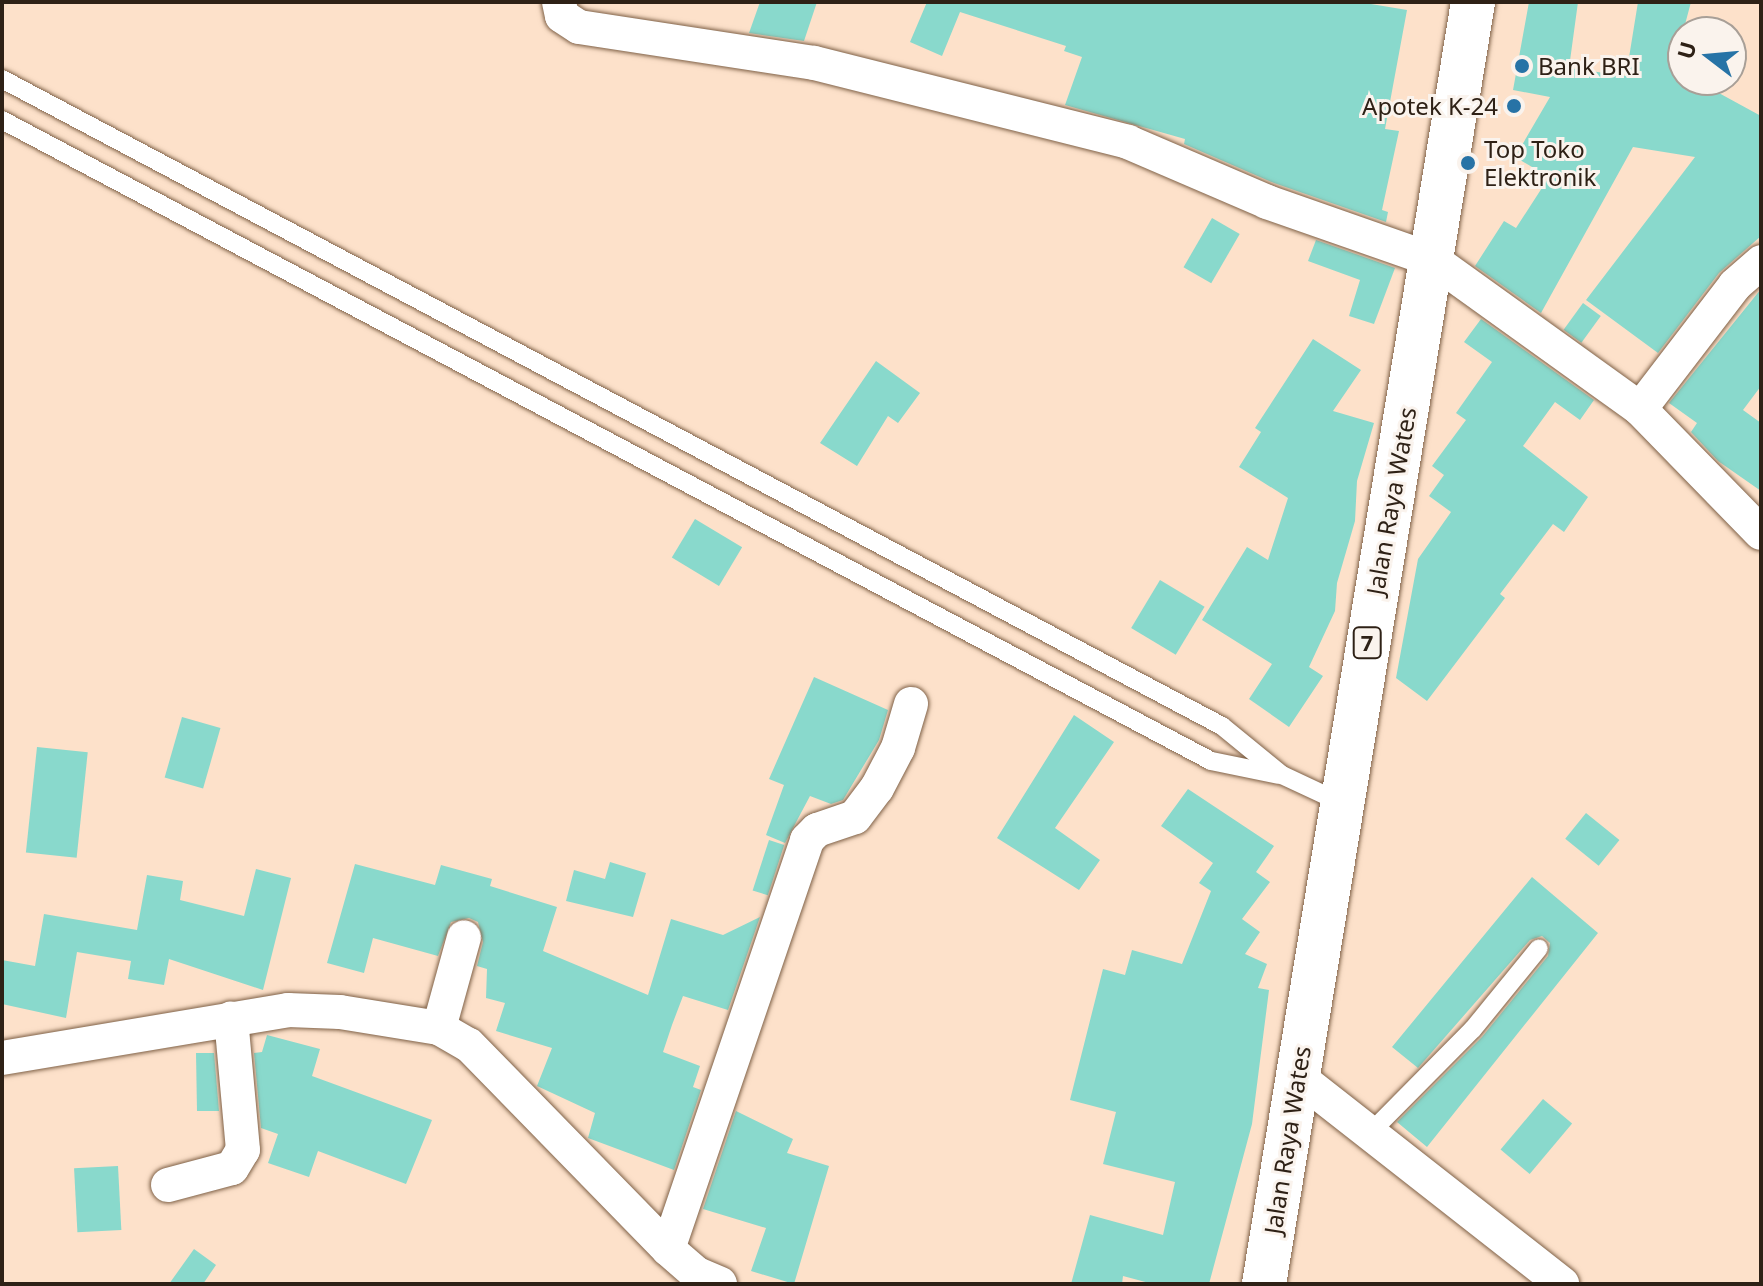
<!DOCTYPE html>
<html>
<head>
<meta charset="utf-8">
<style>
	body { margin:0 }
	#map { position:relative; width:1763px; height:1286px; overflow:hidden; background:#fde1ca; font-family:"Noto Sans",sans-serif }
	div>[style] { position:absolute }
	.building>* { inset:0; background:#89d9cc; transform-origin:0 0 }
	.roads { filter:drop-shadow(0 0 2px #7f6147) drop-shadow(0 0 2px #7f6147) }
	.lane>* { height:18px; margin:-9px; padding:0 9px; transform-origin:9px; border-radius:9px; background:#fff }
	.street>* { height:34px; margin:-17px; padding:0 17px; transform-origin:17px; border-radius:17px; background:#fff }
	.highway>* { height:44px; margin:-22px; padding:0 22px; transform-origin:22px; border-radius:22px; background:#fff }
	.dots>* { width:22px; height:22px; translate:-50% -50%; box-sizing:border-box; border:4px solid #faf3ed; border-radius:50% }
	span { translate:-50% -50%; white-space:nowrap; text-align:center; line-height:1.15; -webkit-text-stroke:6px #faf3ed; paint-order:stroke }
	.shield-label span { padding:2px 6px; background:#faf3ed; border:2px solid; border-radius:6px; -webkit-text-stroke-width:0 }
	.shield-label { font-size:22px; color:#2e2116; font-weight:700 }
	.poi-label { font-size:24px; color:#2e2116 }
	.left { translate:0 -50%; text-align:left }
	.right { translate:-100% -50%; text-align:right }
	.street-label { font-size:24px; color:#2e2116 }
	.frame { position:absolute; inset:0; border:4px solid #2e2116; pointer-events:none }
	.north { position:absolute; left:1667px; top:16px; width:80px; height:80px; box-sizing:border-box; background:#faf3ed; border:2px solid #a89f97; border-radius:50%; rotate:286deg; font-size:22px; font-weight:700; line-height:32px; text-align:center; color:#2e2116 }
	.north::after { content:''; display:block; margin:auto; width:28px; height:36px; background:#2773a6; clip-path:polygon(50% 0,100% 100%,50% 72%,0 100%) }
</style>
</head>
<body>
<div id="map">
	<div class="building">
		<div style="clip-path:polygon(760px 2px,817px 2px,804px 41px,749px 33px)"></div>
		<div style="clip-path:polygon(927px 2px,1359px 2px,1407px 10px,1385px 129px,1399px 131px,1382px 210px,1388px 212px,1386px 222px,1274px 183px,1184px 144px,1185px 139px,1065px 105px,1082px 57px,1064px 51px,1066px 46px,960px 12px,942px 56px,910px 42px)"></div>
		<div style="clip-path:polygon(1529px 2px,1578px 2px,1569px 68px,1626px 76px,1638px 2px,1691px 2px,1683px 32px,1683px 80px,1695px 80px,1761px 116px,1761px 236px,1719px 273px,1658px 353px,1586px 300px,1695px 157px,1633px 147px,1541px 313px,1475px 266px,1504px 221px,1516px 228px,1549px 177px,1515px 157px,1550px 97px,1513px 90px)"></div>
		<div style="left:1212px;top:218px;width:32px;height:57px;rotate:30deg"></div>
		<div style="clip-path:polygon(1316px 240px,1395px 268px,1374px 324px,1349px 316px,1360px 280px,1308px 261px)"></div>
		<div style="clip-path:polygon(1761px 289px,1761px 386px,1743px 410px,1761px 423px,1761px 491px,1718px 461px,1691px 432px,1697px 423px,1669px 403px)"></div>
		<div style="left:1583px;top:303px;width:22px;height:33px;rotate:36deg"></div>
		<div style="clip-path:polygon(1481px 319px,1594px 400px,1580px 420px,1555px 402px,1523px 446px,1588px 497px,1564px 532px,1553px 524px,1500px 594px,1505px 598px,1427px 701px,1396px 678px,1418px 559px,1451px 512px,1429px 496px,1444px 475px,1432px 466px,1466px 420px,1456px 413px,1492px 362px,1464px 342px)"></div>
		<div style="clip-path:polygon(1313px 339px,1361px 370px,1333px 411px,1374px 423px,1357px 481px,1355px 521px,1337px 583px,1335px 611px,1309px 667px,1323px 676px,1289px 727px,1249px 699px,1272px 664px,1202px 620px,1247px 547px,1268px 560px,1288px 498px,1239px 467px,1261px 432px,1255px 428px)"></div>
		<div style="clip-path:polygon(876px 361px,920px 393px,898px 423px,888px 416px,857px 466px,820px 443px)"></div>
		<div style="left:695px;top:519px;width:55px;height:45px;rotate:31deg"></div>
		<div style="left:1160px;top:580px;width:52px;height:56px;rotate:31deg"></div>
		<div style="clip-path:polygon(814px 677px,888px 710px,879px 740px,843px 800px,831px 804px,810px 796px,785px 843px,766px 835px,784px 785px,769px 779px)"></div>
		<div style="clip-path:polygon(1074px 715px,1114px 742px,1055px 828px,1100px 860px,1079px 890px,997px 838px)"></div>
		<div style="left:182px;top:717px;width:40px;height:63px;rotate:16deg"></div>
		<div style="left:37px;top:747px;width:51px;height:106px;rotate:6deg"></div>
		<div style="clip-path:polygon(1188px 789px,1274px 846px,1256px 872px,1270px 882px,1242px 919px,1260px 932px,1245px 954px,1267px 964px,1258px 988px,1269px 990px,1252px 1124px,1209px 1284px,1153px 1284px,1123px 1276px,1122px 1284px,1071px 1284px,1090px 1215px,1163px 1235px,1175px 1182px,1103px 1164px,1116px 1112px,1070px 1100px,1103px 969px,1125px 975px,1132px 950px,1182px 964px,1211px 891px,1199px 883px,1213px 863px,1161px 826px)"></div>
		<div style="left:1586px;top:813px;width:43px;height:33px;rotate:39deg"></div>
		<div style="left:769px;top:840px;width:16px;height:53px;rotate:18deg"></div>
		<div style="clip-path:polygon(610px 862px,646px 873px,633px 917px,566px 901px,574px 870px,605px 879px)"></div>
		<div style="clip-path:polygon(355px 864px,435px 885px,441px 865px,492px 879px,490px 886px,557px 907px,543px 951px,648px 995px,671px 919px,723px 935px,760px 917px,728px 1010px,683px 996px,672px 1025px,663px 1052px,700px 1066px,693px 1087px,701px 1090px,674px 1170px,588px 1138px,595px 1113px,537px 1086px,552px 1048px,496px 1031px,505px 1003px,486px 998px,487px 969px,477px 966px,483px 942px,478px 922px,469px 918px,451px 922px,438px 956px,373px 938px,364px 973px,327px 963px)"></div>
		<div style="clip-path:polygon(256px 869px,291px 878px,263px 990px,169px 959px,164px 985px,128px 979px,131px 961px,77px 952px,66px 1018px,2px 1004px,2px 960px,35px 966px,44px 914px,137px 930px,147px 875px,183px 881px,180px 900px,244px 916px)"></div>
		<div style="clip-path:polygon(1532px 877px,1598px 933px,1427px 1147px,1397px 1122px,1482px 1037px,1548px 956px,1550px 943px,1542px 936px,1530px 940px,1418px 1068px,1392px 1047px)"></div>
		<div style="clip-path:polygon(267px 1035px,320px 1049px,312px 1076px,432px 1120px,406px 1184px,318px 1151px,309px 1177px,268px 1163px,278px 1134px,261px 1128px,254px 1053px,262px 1052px)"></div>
		<div style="clip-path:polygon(196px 1053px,214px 1053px,219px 1111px,197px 1111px)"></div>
		<div style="left:1543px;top:1099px;width:38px;height:66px;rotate:40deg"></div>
		<div style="clip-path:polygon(736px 1111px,793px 1139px,787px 1153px,829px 1166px,794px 1284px,751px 1271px,766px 1228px,703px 1209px)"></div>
		<div style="left:118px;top:1166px;width:64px;height:44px;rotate:87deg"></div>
		<div style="clip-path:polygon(194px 1249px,216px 1265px,203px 1284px,169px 1284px)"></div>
	</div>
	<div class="roads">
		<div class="lane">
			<div style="left:2px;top:79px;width:1381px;rotate:27.94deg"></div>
			<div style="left:1222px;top:726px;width:77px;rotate:39.2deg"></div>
			<div style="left:1282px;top:775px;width:64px;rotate:25deg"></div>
			<div style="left:2px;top:120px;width:1368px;rotate:27.93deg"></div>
			<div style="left:1211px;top:761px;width:69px;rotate:11.6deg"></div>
			<div style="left:1368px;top:1135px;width:149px;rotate:-45.3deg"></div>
			<div style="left:1473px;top:1029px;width:104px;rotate:-50.8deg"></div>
		</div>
		<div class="street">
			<div style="left:559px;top:2px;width:14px;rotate:78deg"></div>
			<div style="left:562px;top:16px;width:20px;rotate:33deg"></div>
			<div style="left:579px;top:27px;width:238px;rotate:8.7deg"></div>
			<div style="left:814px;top:63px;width:324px;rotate:14.1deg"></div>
			<div style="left:1128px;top:142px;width:151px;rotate:23.3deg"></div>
			<div style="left:1267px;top:202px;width:176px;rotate:19.3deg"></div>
			<div style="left:1433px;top:260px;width:255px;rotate:35.7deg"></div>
			<div style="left:1640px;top:409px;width:173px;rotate:45.7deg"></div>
			<div style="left:1640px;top:409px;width:156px;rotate:-52.5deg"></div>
			<div style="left:1735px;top:285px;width:35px;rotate:-41deg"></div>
			<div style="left:439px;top:1028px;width:94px;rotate:-74.6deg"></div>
			<div style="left:2px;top:1058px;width:290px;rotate:-9.5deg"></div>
			<div style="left:288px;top:1010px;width:52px;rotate:2.2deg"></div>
			<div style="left:340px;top:1012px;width:100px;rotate:9.2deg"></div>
			<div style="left:439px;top:1028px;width:34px;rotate:30deg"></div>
			<div style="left:469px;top:1045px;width:285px;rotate:45.7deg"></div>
			<div style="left:668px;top:1249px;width:38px;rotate:41deg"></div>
			<div style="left:697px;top:1274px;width:25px;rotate:23deg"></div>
			<div style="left:1297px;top:1076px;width:337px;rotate:38.1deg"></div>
			<div style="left:168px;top:1185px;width:66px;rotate:-14.9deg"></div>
			<div style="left:232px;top:1168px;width:21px;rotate:-59deg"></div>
			<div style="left:243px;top:1150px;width:132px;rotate:-95.2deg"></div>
			<div style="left:668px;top:1249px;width:432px;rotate:-71.2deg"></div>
			<div style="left:807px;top:840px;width:14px;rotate:-45deg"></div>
			<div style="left:817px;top:830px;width:40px;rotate:-18.9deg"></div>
			<div style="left:855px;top:817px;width:36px;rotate:-53deg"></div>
			<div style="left:877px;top:788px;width:45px;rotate:-62.3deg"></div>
			<div style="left:898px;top:748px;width:46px;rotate:-73.5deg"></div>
		</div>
		<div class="highway">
			<div style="left:1264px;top:1284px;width:1299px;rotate:-80.74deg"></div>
		</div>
	</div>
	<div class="dots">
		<div style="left:1522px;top:66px;background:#2773a6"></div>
		<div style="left:1514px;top:106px;background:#2773a6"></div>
		<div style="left:1468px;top:163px;background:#2773a6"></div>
	</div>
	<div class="shield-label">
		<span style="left:1367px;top:643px">7</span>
	</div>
	<div class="poi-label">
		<span class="left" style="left:1538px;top:66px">Bank BRI</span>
		<span class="right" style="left:1498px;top:106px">Apotek K-24</span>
		<span class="left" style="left:1484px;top:163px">Top Toko<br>Elektronik</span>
	</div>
	<div class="street-label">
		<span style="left:1391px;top:501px;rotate:-80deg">Jalan Raya Wates</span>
		<span style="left:1287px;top:1140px;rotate:-81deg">Jalan Raya Wates</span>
	</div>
	<div class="frame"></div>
	<div class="north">U</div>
</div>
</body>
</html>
